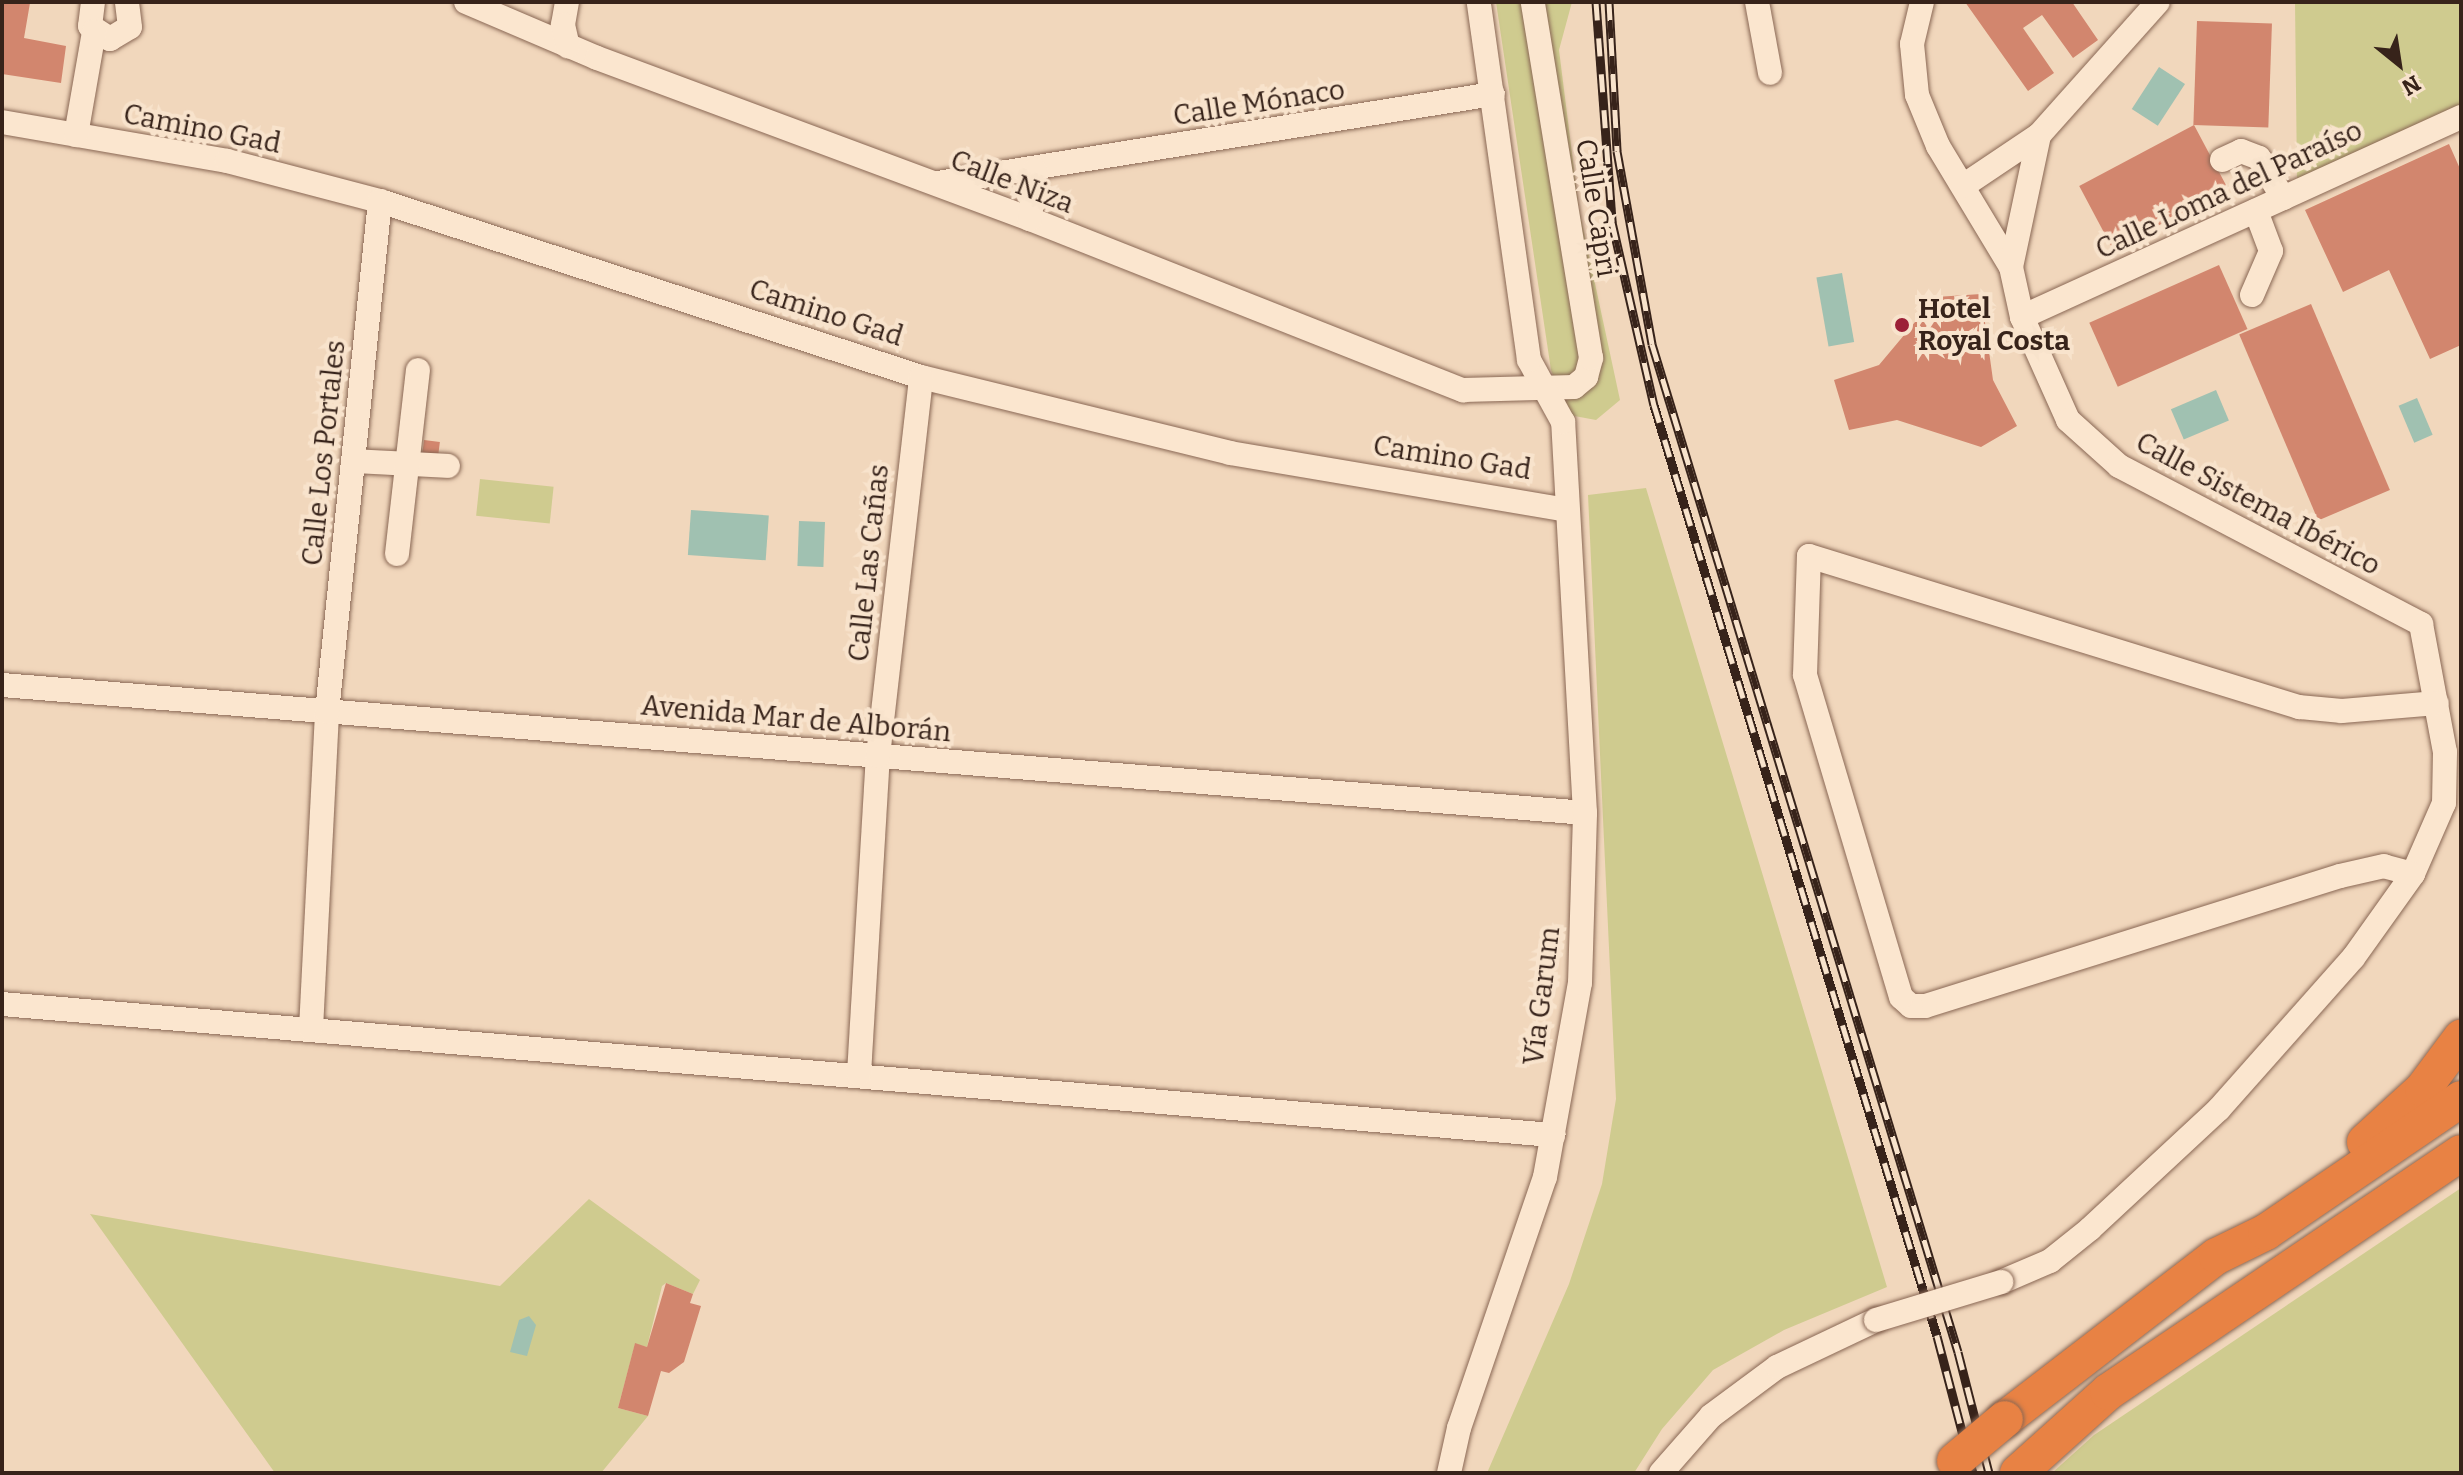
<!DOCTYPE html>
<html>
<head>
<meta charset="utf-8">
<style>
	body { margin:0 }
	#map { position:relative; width:2463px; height:1475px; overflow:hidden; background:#f1d7bc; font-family:Bitter,serif }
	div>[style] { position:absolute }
	.green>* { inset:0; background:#cfcb8f; transform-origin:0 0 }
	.water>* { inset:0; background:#a0c1b1; transform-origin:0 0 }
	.building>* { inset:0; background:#d2866e; transform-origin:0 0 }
	.roads { filter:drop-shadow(0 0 2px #896754) drop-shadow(0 0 2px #896754) }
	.minor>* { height:24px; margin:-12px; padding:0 12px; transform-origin:12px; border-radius:12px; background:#fbe6cf }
	.highway>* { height:36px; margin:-18px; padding:0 18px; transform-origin:18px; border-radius:18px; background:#e88244 }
	.rail>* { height:9px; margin-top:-4.5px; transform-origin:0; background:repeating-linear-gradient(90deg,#f8e3cc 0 18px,#37231a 0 36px); box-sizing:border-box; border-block:2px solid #37231a }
	.bridges { filter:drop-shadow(0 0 2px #896754) drop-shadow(0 0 2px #896754) }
	.minor-bridge>* { height:24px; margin:-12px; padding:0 12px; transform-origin:12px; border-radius:12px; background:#fbe6cf }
	.highway-bridge>* { height:36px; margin:-18px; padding:0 18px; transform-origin:18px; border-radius:18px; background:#e88244 }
	.dots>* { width:22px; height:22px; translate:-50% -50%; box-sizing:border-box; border:4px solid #f8e3cc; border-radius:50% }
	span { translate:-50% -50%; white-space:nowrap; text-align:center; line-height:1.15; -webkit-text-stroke:8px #f8e3cc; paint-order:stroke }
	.street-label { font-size:28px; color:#37231a }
	.poi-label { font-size:28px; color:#37231a; font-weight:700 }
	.left { translate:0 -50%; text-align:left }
	.frame { position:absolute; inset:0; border:4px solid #37231a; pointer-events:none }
	.north { position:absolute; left:2359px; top:24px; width:80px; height:80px; -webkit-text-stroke:6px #f8e3cc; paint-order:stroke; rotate:150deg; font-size:22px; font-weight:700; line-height:32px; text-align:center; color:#37231a }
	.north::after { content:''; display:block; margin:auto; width:28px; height:36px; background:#37231a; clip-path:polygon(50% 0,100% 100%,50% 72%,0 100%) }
</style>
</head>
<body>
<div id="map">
	<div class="green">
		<div style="clip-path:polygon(1496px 2px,1572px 2px,1559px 50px,1579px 209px,1620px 400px,1596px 420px,1569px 415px,1551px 370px)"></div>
		<div style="clip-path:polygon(2295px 2px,2461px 2px,2461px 106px,2297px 179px)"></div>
		<div style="left:480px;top:479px;width:74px;height:37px;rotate:6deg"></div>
		<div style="clip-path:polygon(1646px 488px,1887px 1287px,1784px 1330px,1713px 1370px,1662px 1429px,1634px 1473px,1487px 1473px,1569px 1284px,1602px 1184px,1616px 1099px,1588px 495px)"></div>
		<div style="clip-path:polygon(2461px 1188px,2461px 1473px,2052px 1473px,2094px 1435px)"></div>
		<div style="clip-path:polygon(589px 1199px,700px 1280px,693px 1294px,666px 1283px,662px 1286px,647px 1347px,635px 1344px,618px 1408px,648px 1416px,601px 1473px,275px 1473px,90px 1214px,500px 1286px)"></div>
	</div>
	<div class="water">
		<div style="left:2159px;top:67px;width:31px;height:50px;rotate:33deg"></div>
		<div style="left:1842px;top:273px;width:70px;height:26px;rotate:80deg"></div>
		<div style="left:2216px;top:390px;width:33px;height:49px;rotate:67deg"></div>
		<div style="left:2417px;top:398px;width:40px;height:20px;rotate:67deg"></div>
		<div style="left:691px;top:510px;width:78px;height:45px;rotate:4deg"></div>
		<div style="left:799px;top:521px;width:26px;height:45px;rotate:2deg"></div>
		<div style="clip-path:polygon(529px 1316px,536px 1325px,527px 1356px,510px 1352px,519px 1320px)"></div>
	</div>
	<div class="building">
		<div style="clip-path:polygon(2px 2px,30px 3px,24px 38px,66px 46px,61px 83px,2px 74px)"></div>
		<div style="clip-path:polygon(1965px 2px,2072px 2px,2098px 40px,2073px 58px,2042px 15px,2023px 28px,2054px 73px,2028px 91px)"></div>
		<div style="left:2197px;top:21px;width:75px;height:104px;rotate:2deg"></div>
		<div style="left:2194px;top:125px;width:72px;height:130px;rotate:62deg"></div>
		<div style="clip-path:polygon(2449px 144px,2461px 171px,2461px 345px,2430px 359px,2389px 270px,2343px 292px,2305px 210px)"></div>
		<div style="left:2219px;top:265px;width:70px;height:142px;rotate:66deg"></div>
		<div style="clip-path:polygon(1981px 294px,1993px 380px,2017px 426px,1981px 447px,1897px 420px,1849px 430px,1834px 380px,1879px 365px,1936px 297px)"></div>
		<div style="left:2311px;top:304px;width:202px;height:78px;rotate:67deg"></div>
		<div style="left:424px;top:440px;width:16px;height:16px;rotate:7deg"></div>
		<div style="clip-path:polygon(666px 1283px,693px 1294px,690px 1303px,701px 1306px,684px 1362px,669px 1373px,661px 1371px,648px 1416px,618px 1408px,635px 1343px,647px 1347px)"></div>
	</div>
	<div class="roads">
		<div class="minor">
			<div style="left:93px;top:2px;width:24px;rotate:97deg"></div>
			<div style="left:90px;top:26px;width:24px;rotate:33deg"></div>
			<div style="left:110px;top:39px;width:23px;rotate:-31deg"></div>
			<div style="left:130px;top:27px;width:25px;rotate:-97deg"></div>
			<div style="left:466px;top:2px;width:142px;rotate:23.1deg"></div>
			<div style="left:597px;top:58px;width:462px;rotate:20.4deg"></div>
			<div style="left:1030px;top:219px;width:466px;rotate:21.6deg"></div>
			<div style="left:1463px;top:390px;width:111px;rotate:-1.5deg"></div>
			<div style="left:1574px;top:387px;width:16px;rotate:-40deg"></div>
			<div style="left:1586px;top:377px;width:20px;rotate:-75deg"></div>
			<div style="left:1591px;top:358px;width:361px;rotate:-99.3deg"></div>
			<div style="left:567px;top:2px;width:23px;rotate:100deg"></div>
			<div style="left:563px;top:25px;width:22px;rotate:77deg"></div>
			<div style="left:1757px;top:2px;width:72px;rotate:79.6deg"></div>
			<div style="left:1922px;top:2px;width:43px;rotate:103.4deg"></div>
			<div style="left:1912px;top:44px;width:51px;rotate:84.4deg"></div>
			<div style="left:1917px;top:95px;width:55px;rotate:67.6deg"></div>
			<div style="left:1938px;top:146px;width:141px;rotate:58.9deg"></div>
			<div style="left:2011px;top:267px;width:51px;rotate:77.6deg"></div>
			<div style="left:2022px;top:317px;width:113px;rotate:65.9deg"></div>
			<div style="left:2068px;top:420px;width:69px;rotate:42deg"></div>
			<div style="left:2119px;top:466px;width:341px;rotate:27.6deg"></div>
			<div style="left:2421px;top:624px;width:130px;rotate:79.4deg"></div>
			<div style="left:2445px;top:752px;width:51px;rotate:91.1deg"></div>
			<div style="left:2444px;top:803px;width:77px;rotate:113.6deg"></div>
			<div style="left:2413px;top:874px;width:103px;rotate:125.5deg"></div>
			<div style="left:2353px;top:958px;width:202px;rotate:131.6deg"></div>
			<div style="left:2219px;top:1109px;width:176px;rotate:137.1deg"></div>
			<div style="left:2090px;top:1229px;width:51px;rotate:141.3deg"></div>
			<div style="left:2050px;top:1261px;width:53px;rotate:156.8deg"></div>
			<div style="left:2px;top:122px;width:228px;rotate:9.8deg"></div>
			<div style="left:227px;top:161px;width:158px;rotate:14.7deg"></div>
			<div style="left:380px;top:201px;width:569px;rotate:18.02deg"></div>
			<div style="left:921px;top:377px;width:318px;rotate:13.8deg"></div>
			<div style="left:1230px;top:453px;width:342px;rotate:9.6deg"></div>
			<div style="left:76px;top:135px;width:105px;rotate:-80.1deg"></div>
			<div style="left:2222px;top:160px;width:21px;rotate:-25deg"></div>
			<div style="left:2241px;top:151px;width:19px;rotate:21deg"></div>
			<div style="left:2259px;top:158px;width:47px;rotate:59deg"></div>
			<div style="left:938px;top:183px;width:562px;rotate:-9.11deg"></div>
			<div style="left:1963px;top:186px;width:92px;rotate:-33.9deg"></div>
			<div style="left:2039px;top:135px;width:178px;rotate:-48.2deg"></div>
			<div style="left:1030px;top:219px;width:49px;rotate:-84.2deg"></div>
			<div style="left:2011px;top:267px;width:135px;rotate:-78deg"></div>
			<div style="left:2252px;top:295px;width:48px;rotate:-66.6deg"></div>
			<div style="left:2271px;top:251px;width:43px;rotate:-110.6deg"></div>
			<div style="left:2022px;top:317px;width:482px;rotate:-24.5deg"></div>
			<div style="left:353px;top:461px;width:95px;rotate:3deg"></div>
			<div style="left:397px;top:554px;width:185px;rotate:-83.5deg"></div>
			<div style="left:2px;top:685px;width:1588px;rotate:4.62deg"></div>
			<div style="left:2413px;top:874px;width:30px;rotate:-165deg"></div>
			<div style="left:2384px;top:866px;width:45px;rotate:167.2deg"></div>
			<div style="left:2340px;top:876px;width:435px;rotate:162.6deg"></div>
			<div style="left:1925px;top:1006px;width:14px;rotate:180deg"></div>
			<div style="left:1911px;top:1006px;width:13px;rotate:-138deg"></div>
			<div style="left:1901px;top:997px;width:336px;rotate:-106.6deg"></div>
			<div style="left:1805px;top:675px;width:119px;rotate:-88.1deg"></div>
			<div style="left:1809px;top:556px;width:513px;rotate:17.13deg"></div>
			<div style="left:2299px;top:707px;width:43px;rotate:5.3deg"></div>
			<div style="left:2342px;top:711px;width:95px;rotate:-4.8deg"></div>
			<div style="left:2px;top:1004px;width:1557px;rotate:4.83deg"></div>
			<div style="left:311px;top:1029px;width:317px;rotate:-87.1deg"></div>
			<div style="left:327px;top:712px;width:514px;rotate:-84.08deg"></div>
			<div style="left:859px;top:1074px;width:319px;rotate:-86.6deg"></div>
			<div style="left:878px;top:756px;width:381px;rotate:-83.5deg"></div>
			<div style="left:1449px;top:1473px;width:46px;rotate:-77.5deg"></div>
			<div style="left:1459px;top:1428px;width:265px;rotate:-71.1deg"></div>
			<div style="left:1545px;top:1177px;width:197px;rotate:-79.8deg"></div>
			<div style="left:1580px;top:983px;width:170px;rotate:-88.3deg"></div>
			<div style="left:1585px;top:813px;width:392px;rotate:-93.2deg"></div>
			<div style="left:1563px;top:422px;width:71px;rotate:-118.7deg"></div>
			<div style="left:1529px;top:360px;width:361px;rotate:-98deg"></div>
			<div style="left:1661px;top:1473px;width:76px;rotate:-48.7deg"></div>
			<div style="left:1711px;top:1416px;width:82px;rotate:-36.6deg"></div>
			<div style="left:1777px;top:1367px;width:110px;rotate:-25.4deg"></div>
		</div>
		<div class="highway">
			<div style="left:2365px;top:1142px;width:79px;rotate:-42.4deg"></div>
			<div style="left:2423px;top:1089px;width:64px;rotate:-53.3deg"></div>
			<div style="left:2005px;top:1419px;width:267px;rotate:-37.6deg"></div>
			<div style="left:2217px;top:1256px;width:55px;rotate:-26.1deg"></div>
			<div style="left:2266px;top:1232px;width:236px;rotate:-34.3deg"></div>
			<div style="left:2018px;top:1473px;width:121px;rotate:-42deg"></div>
			<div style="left:2108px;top:1392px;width:426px;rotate:-34.1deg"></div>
		</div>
	</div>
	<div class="rail">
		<div style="left:1596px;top:2px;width:221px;rotate:85.8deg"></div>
		<div style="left:1612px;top:222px;width:188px;rotate:77.1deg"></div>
		<div style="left:1654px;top:405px;width:973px;rotate:73.09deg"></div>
		<div style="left:1937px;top:1336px;width:142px;rotate:75.3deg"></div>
		<div style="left:1609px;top:2px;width:149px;rotate:86.9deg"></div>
		<div style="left:1617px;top:151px;width:196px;rotate:79.7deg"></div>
		<div style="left:1652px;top:344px;width:1053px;rotate:73.11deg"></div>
		<div style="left:1958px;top:1352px;width:125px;rotate:75.6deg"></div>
	</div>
	<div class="bridges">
		<div class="minor-bridge">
			<div style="left:1876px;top:1320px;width:131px;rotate:-16.9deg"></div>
		</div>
		<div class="highway-bridge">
			<div style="left:1955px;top:1461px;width:65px;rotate:-40deg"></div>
		</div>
	</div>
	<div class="dots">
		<div style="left:1902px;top:325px;background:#9c2037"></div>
	</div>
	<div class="street-label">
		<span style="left:1259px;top:103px;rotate:-9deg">Calle Mónaco</span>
		<span style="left:202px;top:129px;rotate:11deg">Camino Gad</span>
		<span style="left:1012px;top:182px;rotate:21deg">Calle Niza</span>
		<span style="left:2229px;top:190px;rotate:-25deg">Calle Loma del Paraíso</span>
		<span style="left:1596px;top:208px;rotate:81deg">Calle Capri</span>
		<span style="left:826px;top:313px;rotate:18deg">Camino Gad</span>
		<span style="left:324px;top:453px;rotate:-84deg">Calle Los Portales</span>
		<span style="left:1452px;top:458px;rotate:9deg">Camino Gad</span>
		<span style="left:2258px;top:504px;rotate:28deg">Calle Sistema Ibérico</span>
		<span style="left:869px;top:563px;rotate:-84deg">Calle Las Cañas</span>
		<span style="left:796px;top:719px;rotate:5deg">Avenida Mar de Alborán</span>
		<span style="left:1542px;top:996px;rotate:-83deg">Vía Garum</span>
	</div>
	<div class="poi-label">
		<span class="left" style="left:1918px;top:325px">Hotel<br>Royal Costa</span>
	</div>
	<div class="frame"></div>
	<div class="north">N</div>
</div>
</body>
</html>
